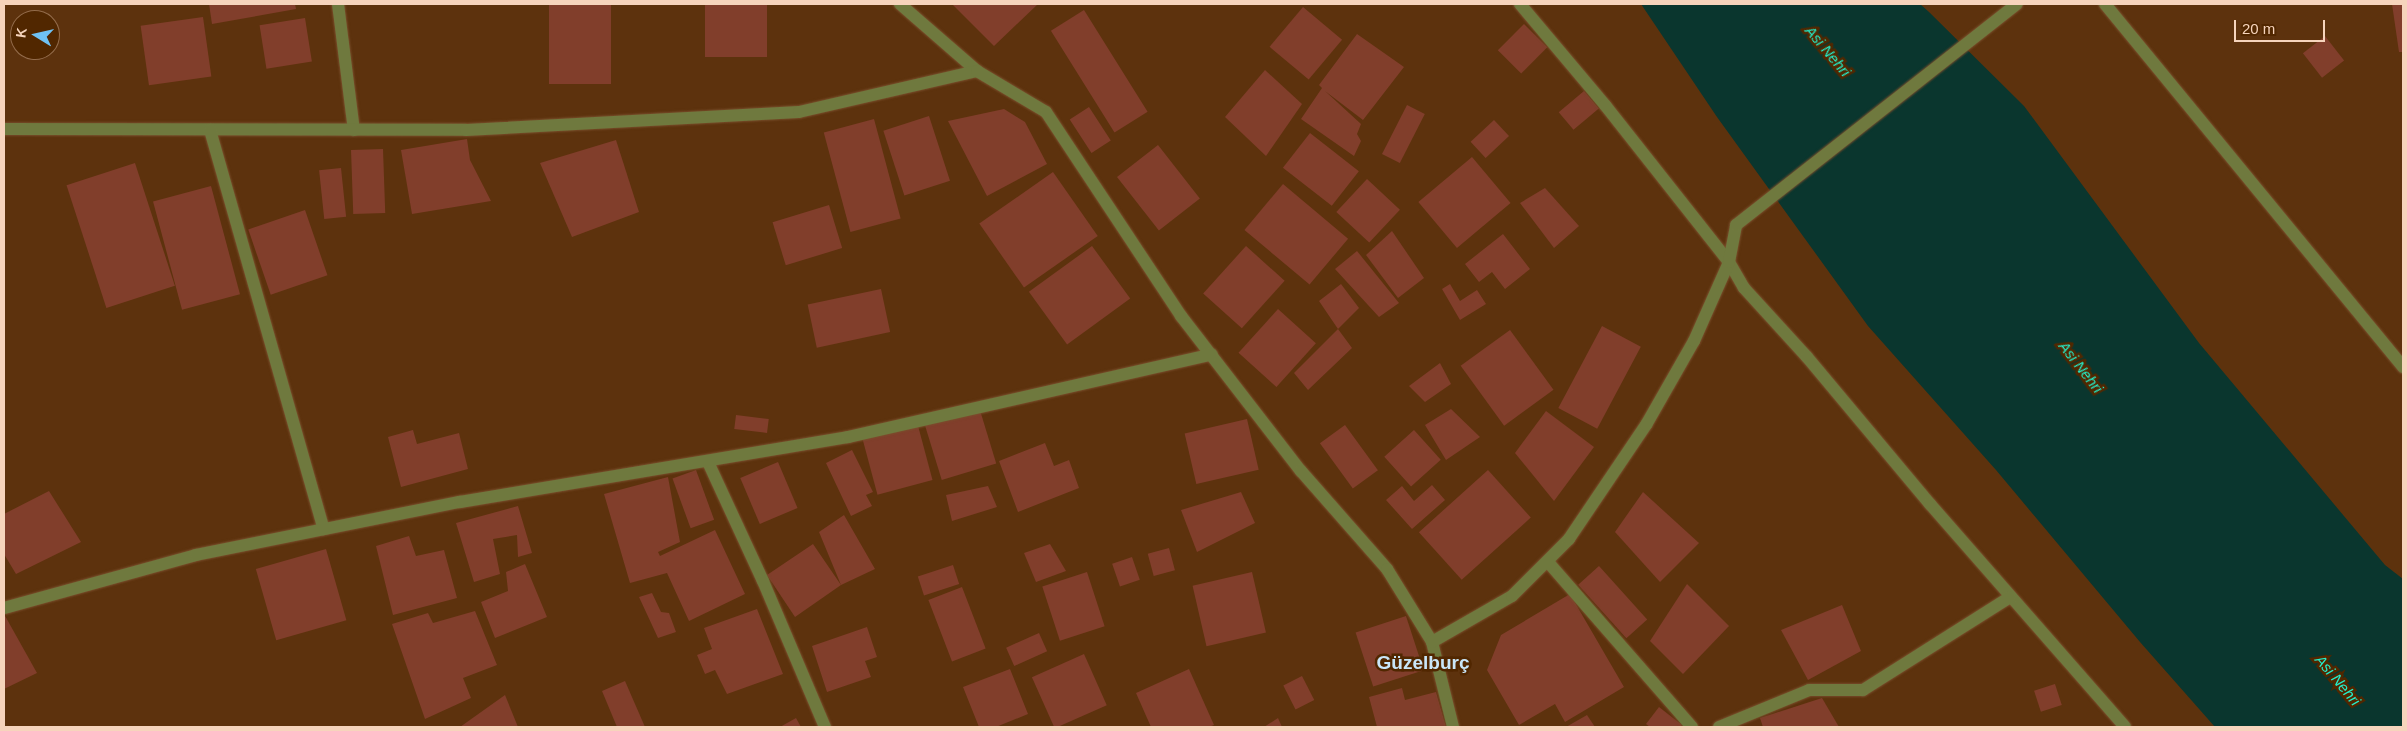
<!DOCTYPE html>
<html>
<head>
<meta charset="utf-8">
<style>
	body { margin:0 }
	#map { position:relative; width:2407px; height:731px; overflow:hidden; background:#5d320d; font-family:Helvetica,sans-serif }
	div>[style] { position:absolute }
	.water>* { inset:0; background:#0a362e }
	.building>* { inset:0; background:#813e2b; transform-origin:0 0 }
	.roads { filter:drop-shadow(0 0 1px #794f2c) drop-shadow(0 0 1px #794f2c) }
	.minor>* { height:12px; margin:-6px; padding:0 6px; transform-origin:6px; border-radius:6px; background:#6f793e }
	span { translate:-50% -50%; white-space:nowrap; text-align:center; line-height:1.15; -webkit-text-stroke:5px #512700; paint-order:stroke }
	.water-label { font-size:15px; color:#23f0cd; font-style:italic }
	.district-label { font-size:19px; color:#c9e6f9; font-weight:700 }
	.frame { position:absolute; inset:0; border:5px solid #f6d4bc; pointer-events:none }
	.north { position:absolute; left:10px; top:10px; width:50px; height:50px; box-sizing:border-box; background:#512700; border:1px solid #936c4b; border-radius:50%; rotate:279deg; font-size:14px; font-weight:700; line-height:20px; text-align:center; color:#f6d4bc }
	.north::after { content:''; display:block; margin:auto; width:18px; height:22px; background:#6fc2f4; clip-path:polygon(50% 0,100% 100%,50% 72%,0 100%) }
	.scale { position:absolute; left:2234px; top:20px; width:91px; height:22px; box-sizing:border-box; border:2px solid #f6d4bc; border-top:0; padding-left:6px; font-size:15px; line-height:18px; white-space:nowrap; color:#f6d4bc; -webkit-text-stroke:4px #512700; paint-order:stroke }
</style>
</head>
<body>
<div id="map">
	<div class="water">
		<div style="clip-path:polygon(1641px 4px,1920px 4px,1929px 12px,2024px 106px,2199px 343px,2385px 565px,2403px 579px,2403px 727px,2215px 727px,2140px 642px,1996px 470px,1868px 326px,1717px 117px)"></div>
	</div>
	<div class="building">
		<div style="clip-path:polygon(209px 4px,295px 4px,296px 9px,212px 24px)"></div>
		<div style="left:549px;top:4px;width:62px;height:80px"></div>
		<div style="left:705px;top:4px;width:62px;height:53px"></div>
		<div style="clip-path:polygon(952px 4px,1038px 4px,994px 46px)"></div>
		<div style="clip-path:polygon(2392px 4px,2403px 4px,2403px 52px,2399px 52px)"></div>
		<div style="left:1303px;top:7px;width:51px;height:52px;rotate:40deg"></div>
		<div style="left:1084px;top:10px;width:120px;height:39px;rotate:58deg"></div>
		<div style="left:203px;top:17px;width:60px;height:63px;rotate:82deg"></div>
		<div style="left:305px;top:18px;width:44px;height:46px;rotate:81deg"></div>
		<div style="left:1524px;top:24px;width:33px;height:37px;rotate:45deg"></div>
		<div style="clip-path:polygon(1357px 34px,1404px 67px,1363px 120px,1325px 91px,1361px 124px,1357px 134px,1361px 141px,1354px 156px,1301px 119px,1322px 88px,1319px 85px)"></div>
		<div style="left:2325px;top:36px;width:31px;height:28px;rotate:52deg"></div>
		<div style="clip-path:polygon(1265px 70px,1302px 104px,1266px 156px,1225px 117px)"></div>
		<div style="left:1584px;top:91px;width:23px;height:33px;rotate:50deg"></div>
		<div style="left:1407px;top:105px;width:20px;height:55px;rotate:27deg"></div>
		<div style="left:1089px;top:107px;width:40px;height:23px;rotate:57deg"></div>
		<div style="clip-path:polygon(1004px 109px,1025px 122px,1047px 164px,987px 196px,948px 121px)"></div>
		<div style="left:929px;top:116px;width:68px;height:48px;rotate:72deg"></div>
		<div style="left:874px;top:119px;width:103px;height:52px;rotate:75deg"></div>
		<div style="left:1494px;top:120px;width:22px;height:32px;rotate:47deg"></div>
		<div style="left:1310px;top:133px;width:62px;height:44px;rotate:38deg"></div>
		<div style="clip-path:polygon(467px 139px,470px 160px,491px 201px,412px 214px,401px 150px)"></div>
		<div style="clip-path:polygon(616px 140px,639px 212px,572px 237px,540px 163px)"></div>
		<div style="left:1158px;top:145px;width:68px;height:52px;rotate:52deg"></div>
		<div style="left:383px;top:149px;width:64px;height:32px;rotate:88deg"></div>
		<div style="left:1472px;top:157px;width:60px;height:70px;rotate:50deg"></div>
		<div style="left:135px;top:163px;width:129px;height:72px;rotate:72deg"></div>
		<div style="left:341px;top:168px;width:49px;height:22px;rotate:84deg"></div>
		<div style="left:1053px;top:172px;width:78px;height:90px;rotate:55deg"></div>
		<div style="left:1367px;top:179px;width:45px;height:45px;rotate:43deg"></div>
		<div style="left:1283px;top:184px;width:85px;height:60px;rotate:40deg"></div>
		<div style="left:211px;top:186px;width:112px;height:60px;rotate:75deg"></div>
		<div style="clip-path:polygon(1545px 188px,1579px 226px,1554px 248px,1520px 203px)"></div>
		<div style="left:829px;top:205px;width:45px;height:59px;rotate:73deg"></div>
		<div style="left:305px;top:210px;width:69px;height:60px;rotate:71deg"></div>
		<div style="clip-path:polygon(1392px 231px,1424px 278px,1398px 298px,1366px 255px)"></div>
		<div style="clip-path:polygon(1503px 234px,1530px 269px,1505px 289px,1492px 272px,1479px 282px,1465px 264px)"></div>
		<div style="left:1092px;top:246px;width:65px;height:78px;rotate:54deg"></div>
		<div style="left:1246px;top:246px;width:52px;height:64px;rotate:42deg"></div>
		<div style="clip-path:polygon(1357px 251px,1399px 303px,1379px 317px,1335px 269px)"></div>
		<div style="clip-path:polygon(1341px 284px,1359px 308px,1338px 329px,1352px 348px,1308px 390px,1294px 373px,1338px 329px,1319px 301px)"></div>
		<div style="clip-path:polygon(1450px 284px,1460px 301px,1477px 290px,1486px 304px,1460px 320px,1442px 289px)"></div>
		<div style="left:881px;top:289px;width:44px;height:75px;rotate:78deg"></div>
		<div style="left:1278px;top:309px;width:51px;height:59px;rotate:42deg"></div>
		<div style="left:1602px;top:326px;width:44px;height:93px;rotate:28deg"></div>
		<div style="left:1510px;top:330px;width:74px;height:61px;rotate:54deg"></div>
		<div style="clip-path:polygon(1440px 363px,1451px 384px,1425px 402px,1409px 386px)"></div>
		<div style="left:979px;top:407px;width:59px;height:57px;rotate:73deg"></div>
		<div style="clip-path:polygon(1451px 409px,1480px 437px,1446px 460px,1425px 425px)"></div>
		<div style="clip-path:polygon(1546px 411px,1594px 447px,1554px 501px,1515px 453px)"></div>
		<div style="left:736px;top:415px;width:33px;height:14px;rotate:7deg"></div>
		<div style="left:1247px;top:419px;width:52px;height:64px;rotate:77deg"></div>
		<div style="left:917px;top:422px;width:60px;height:57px;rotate:75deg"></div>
		<div style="left:1345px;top:425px;width:56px;height:31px;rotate:54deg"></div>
		<div style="clip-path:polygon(413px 430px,417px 444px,459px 433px,468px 469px,401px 487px,388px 437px)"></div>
		<div style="left:1414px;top:430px;width:40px;height:40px;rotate:48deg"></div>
		<div style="clip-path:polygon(1045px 443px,1054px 466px,1069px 460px,1079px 488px,1018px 512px,999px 461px)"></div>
		<div style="clip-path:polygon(852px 450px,873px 492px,866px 495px,872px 506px,851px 516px,826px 463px)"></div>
		<div style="left:778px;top:462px;width:50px;height:41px;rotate:67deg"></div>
		<div style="left:696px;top:470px;width:53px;height:25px;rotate:70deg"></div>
		<div style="left:1488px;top:470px;width:64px;height:93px;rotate:48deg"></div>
		<div style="clip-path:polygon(668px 477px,680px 542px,658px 552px,660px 556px,715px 530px,745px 594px,689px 621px,667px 573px,630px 583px,604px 494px)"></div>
		<div style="clip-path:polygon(1432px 485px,1445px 500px,1412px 529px,1386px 500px,1402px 486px,1414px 501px)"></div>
		<div style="clip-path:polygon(988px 486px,997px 507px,952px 521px,946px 495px)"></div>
		<div style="clip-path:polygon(49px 491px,81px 542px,16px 574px,4px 554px,4px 514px)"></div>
		<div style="clip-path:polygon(1241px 492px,1255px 523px,1197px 552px,1181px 510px)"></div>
		<div style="clip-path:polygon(1643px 492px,1699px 543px,1660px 582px,1615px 532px)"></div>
		<div style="clip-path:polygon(518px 506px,532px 553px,518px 557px,517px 535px,493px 539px,500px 574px,474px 582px,456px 523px)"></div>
		<div style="clip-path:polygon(844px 515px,875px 569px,841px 585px,795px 617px,767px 575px,813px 544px,841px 585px,819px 532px)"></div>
		<div style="clip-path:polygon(409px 536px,416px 556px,444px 550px,457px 598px,393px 615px,376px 546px)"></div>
		<div style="clip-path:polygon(1050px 544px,1066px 571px,1036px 582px,1024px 553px)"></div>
		<div style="left:1169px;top:548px;width:23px;height:22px;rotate:75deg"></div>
		<div style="left:326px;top:549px;width:74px;height:73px;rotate:74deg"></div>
		<div style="left:1132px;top:557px;width:24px;height:21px;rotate:71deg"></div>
		<div style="clip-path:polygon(525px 564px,547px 617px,495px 638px,481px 602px,508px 591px,506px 572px)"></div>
		<div style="left:953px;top:565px;width:20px;height:37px;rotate:72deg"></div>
		<div style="left:1599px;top:566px;width:72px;height:28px;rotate:48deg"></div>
		<div style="left:1087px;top:572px;width:57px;height:47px;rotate:72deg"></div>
		<div style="left:1252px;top:572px;width:62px;height:61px;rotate:77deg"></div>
		<div style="clip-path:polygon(1687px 584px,1729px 626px,1683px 674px,1650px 641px)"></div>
		<div style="left:962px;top:587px;width:66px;height:36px;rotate:69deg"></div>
		<div style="clip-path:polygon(652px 593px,661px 612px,669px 613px,676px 632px,658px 638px,639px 597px)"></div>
		<div style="clip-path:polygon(1570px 594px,1624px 687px,1565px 722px,1555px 704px,1519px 725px,1487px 670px,1501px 635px)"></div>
		<div style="clip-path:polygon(1842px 605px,1861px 651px,1808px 680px,1781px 630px)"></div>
		<div style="clip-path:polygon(757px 609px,783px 674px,727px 694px,715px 670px,705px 674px,697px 655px,712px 649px,704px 628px)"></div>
		<div style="clip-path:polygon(475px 611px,497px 665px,463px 678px,471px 698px,425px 719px,392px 624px,428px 613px,433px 623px)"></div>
		<div style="clip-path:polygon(4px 614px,37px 673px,4px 689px)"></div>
		<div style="left:1406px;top:616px;width:57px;height:53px;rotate:72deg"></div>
		<div style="clip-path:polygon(867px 627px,877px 657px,865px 661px,871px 677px,827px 692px,812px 646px)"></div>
		<div style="left:1039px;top:633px;width:20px;height:36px;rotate:66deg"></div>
		<div style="left:1084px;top:654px;width:56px;height:57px;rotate:66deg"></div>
		<div style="clip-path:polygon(1010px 669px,1028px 714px,996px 727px,979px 727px,963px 687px)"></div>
		<div style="clip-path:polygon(1189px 669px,1214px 725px,1209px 727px,1151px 727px,1136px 693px)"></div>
		<div style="left:1302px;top:676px;width:27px;height:21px;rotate:63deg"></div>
		<div style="clip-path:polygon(625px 681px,645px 727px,617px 727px,602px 691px)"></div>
		<div style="left:2055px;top:684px;width:22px;height:22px;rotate:72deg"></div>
		<div style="clip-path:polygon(1402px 688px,1405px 700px,1436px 692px,1446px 727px,1377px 727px,1369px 697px)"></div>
		<div style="clip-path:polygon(505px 695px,518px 727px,460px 727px)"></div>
		<div style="clip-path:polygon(1822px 698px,1839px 727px,1763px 727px,1760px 718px)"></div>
		<div style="clip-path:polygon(1659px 707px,1682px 725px,1680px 727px,1650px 727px,1646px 724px)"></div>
		<div style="clip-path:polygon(1587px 715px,1595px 727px,1566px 727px)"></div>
		<div style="clip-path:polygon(796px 718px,801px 727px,780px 727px)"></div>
		<div style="clip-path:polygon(1278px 718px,1282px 727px,1264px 727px)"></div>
	</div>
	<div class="roads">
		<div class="minor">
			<div style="left:338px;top:4px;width:127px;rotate:82.8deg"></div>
			<div style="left:900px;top:4px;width:102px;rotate:41deg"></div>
			<div style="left:1520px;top:4px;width:132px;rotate:49.9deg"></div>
			<div style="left:1605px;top:105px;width:200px;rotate:51.7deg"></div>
			<div style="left:1729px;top:262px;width:30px;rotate:60deg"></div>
			<div style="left:1744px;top:288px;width:93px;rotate:47.6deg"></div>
			<div style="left:1807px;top:357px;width:192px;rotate:50.1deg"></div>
			<div style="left:1930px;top:504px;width:296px;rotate:48.8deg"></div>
			<div style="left:2105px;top:4px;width:470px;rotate:50.6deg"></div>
			<div style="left:4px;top:129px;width:462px;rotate:0.1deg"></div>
			<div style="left:466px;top:130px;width:333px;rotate:-3.1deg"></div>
			<div style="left:799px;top:112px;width:183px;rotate:-13deg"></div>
			<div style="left:977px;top:71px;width:80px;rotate:30.7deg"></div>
			<div style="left:1046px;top:112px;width:245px;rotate:56.5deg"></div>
			<div style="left:1181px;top:316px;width:196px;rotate:52.3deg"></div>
			<div style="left:1301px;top:471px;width:130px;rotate:48.7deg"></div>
			<div style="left:1387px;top:569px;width:86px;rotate:58.3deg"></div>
			<div style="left:1432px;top:642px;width:88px;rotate:76.1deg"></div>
			<div style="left:210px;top:130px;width:415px;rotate:74.1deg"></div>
			<div style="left:708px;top:462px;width:131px;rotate:65.2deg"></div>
			<div style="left:763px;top:581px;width:159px;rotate:67deg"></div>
			<div style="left:1548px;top:562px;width:219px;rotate:48.9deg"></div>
			<div style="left:4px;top:608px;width:199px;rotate:-15.4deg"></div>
			<div style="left:196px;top:555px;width:269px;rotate:-11.4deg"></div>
			<div style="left:460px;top:502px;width:393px;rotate:-9.5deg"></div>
			<div style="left:848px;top:437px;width:373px;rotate:-12.8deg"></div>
			<div style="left:1432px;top:642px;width:92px;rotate:-29.9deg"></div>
			<div style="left:1512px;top:596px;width:81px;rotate:-45deg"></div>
			<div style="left:1569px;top:539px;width:138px;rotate:-56deg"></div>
			<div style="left:1646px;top:425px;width:97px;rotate:-60.3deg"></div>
			<div style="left:1694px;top:341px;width:86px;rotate:-66.1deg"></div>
			<div style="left:1729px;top:262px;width:38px;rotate:-79deg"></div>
			<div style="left:1736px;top:225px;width:357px;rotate:-38.2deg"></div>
			<div style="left:1719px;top:727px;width:97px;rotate:-22.3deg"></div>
			<div style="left:1809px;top:690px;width:54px"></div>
			<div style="left:1863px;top:690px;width:174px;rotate:-32.3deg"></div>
		</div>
	</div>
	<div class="water-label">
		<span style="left:1828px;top:51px;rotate:50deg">Asi Nehri</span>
		<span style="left:2081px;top:367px;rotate:52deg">Asi Nehri</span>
		<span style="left:2338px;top:680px;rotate:50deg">Asi Nehri</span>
	</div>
	<div class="district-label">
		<span style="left:1423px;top:663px">Güzelburç</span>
	</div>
	<div class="frame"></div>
	<div class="north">K</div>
	<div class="scale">20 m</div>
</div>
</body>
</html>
